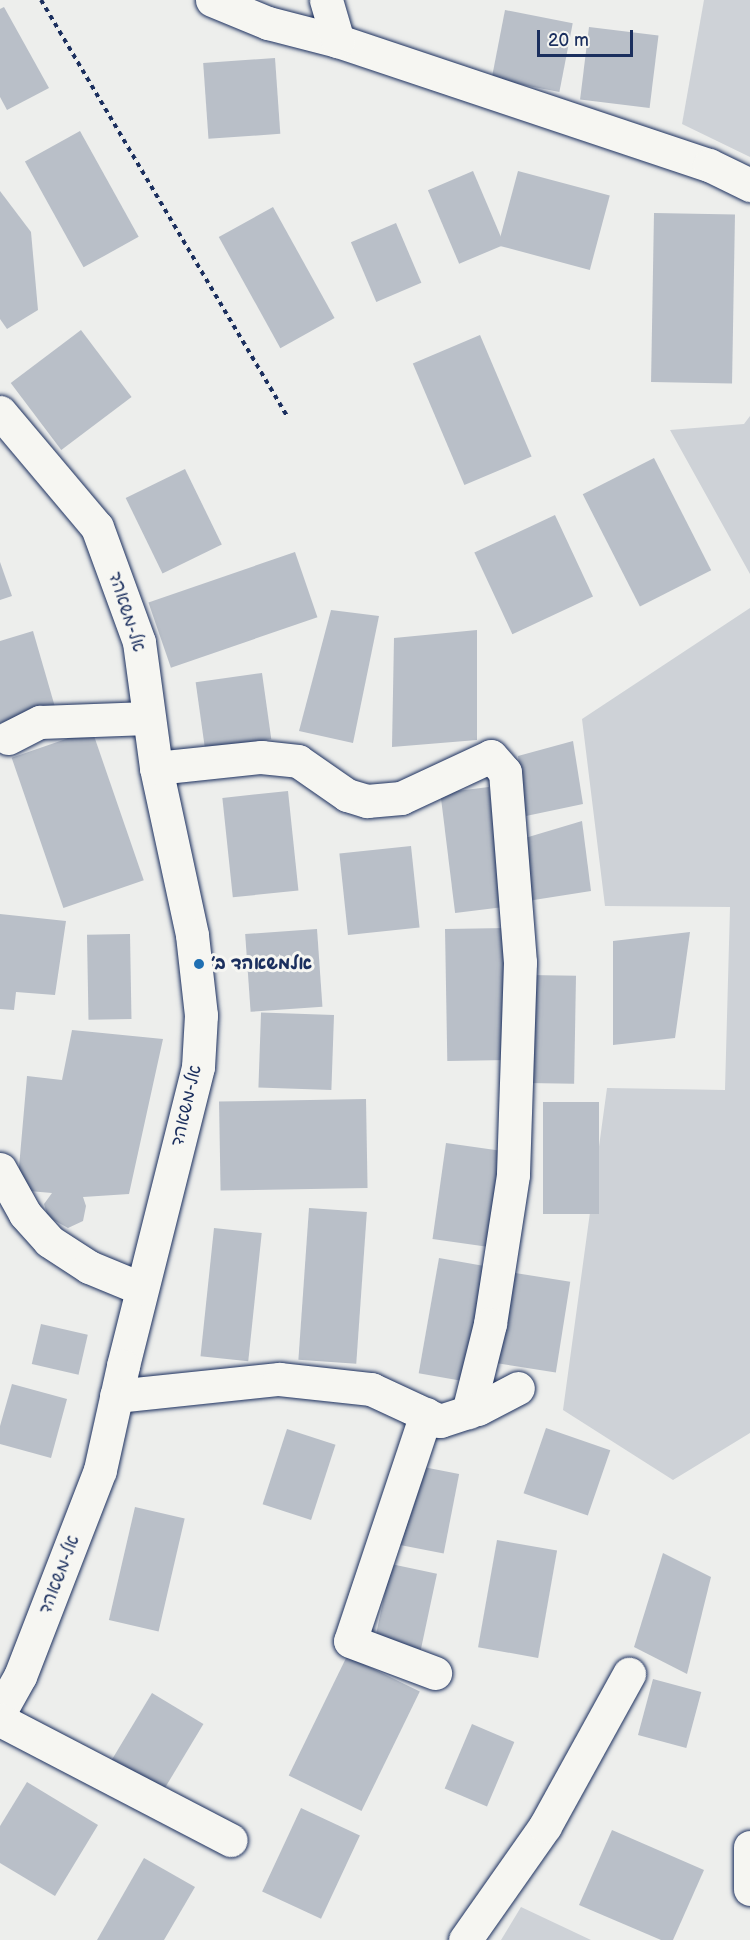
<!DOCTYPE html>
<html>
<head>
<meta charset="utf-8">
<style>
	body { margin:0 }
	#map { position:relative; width:750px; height:1940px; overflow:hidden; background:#edeeec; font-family:"Balsamiq Sans","Playpen Sans Hebrew",sans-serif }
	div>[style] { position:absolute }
	.green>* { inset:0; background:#ced2d7 }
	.building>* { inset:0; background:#b9bfc8; transform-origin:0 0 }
	.path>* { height:4px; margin-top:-2px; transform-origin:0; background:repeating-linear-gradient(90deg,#1b2f5e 0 4.5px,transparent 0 9px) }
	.roads { filter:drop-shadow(0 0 2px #1b2f5e) drop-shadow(0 0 2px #1b2f5e) }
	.minor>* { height:33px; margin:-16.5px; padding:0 16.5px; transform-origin:16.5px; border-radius:16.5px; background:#f6f6f2 }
	.dots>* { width:16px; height:16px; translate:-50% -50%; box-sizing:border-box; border:3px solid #f6f6f2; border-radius:50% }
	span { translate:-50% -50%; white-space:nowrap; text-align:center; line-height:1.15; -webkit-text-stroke:6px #f6f6f2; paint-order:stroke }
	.street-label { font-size:18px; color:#1b2f5e }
	.poi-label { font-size:18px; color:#1b2f5e; font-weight:700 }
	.left { translate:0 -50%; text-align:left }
	.scale { position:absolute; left:537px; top:30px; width:96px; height:27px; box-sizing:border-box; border:3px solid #1b2f5e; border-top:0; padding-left:8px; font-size:18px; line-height:21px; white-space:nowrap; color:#1b2f5e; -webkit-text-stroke:4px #f6f6f2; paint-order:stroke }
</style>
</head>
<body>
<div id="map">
	<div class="green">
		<div style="clip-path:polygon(704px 0,750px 0,750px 157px,682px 124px)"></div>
		<div style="clip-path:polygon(750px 416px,750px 574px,670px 430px,744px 424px)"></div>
		<div style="clip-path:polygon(750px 608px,750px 1433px,673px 1480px,563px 1410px,607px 1088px,725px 1090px,730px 907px,605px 906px,582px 719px)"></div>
		<div style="clip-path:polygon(521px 1907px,591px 1940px,501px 1940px)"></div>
	</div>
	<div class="building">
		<div style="clip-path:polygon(4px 7px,49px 88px,7px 110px,0 97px,0 9px)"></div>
		<div style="left:505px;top:10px;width:69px;height:70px;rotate:11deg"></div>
		<div style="left:589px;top:27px;width:70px;height:73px;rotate:7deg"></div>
		<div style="left:275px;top:58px;width:76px;height:72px;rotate:86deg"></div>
		<div style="left:80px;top:131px;width:121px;height:63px;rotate:61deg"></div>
		<div style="left:473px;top:171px;width:80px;height:49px;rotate:67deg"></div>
		<div style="left:518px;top:171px;width:95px;height:77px;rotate:15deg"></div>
		<div style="clip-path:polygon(0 191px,31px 232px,38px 310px,7px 329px,0 319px)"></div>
		<div style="left:273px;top:207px;width:127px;height:62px;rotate:61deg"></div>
		<div style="left:654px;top:213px;width:81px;height:169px;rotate:1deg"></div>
		<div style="left:396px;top:223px;width:65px;height:49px;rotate:67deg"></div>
		<div style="left:81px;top:330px;width:84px;height:88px;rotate:53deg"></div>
		<div style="left:480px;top:335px;width:132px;height:73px;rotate:67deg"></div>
		<div style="left:654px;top:458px;width:126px;height:80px;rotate:63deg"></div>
		<div style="left:185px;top:469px;width:84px;height:66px;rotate:64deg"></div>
		<div style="left:555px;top:515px;width:90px;height:89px;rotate:65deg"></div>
		<div style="left:295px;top:552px;width:69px;height:155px;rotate:71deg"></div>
		<div style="clip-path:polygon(0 562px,12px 596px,0 600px)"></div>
		<div style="clip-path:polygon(331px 610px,379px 616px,353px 743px,299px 731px)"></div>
		<div style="clip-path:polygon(477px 630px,477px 740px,392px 747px,394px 638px)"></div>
		<div style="clip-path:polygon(33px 631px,55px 707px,0 723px,0 641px)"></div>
		<div style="left:262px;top:673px;width:67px;height:67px;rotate:82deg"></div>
		<div style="left:92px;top:730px;width:159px;height:85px;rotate:71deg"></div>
		<div style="clip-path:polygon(573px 741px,583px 804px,526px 816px,518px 756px)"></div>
		<div style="left:489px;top:787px;width:121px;height:49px;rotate:83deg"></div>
		<div style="left:288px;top:791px;width:100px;height:66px;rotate:84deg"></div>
		<div style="clip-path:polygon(582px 821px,591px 891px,521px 902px,515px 841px)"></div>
		<div style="left:411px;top:846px;width:82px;height:72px;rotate:84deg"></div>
		<div style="clip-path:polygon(0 914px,66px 921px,55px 995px,16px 992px,14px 1010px,0 1009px)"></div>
		<div style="left:506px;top:928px;width:132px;height:61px;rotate:89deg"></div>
		<div style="left:317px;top:929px;width:78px;height:72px;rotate:86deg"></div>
		<div style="clip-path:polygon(690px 932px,675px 1038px,613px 1045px,613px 941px)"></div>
		<div style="left:130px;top:934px;width:85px;height:43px;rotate:89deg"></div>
		<div style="left:529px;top:975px;width:47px;height:108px;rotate:1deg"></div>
		<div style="left:334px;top:1015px;width:75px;height:73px;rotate:92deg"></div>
		<div style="clip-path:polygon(72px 1030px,163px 1039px,129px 1194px,83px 1197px,86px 1206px,83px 1221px,68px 1228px,48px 1217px,44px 1204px,52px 1193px,17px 1190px,27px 1076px,62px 1080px)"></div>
		<div style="left:366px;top:1099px;width:89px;height:147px;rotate:89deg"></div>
		<div style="left:543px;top:1102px;width:56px;height:112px"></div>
		<div style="left:446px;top:1143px;width:57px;height:97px;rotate:8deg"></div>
		<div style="left:309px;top:1208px;width:58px;height:152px;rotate:4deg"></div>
		<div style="left:214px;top:1228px;width:48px;height:129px;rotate:6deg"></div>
		<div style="left:439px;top:1258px;width:46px;height:117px;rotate:10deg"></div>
		<div style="left:509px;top:1272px;width:62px;height:92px;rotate:9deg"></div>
		<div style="left:41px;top:1324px;width:48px;height:41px;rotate:13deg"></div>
		<div style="clip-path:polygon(12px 1384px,67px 1399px,51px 1458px,0 1444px,0 1426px)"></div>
		<div style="left:546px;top:1428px;width:68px;height:69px;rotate:19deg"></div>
		<div style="left:287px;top:1429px;width:51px;height:79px;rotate:18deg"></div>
		<div style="left:413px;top:1465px;width:47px;height:81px;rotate:11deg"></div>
		<div style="left:135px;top:1507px;width:51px;height:116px;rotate:13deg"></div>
		<div style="left:497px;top:1540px;width:61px;height:109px;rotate:10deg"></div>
		<div style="clip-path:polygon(663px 1553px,711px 1577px,687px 1674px,634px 1647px)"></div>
		<div style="left:391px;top:1564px;width:47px;height:82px;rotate:12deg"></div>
		<div style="left:347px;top:1656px;width:81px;height:133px;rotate:26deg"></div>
		<div style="left:653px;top:1679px;width:50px;height:58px;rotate:15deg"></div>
		<div style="left:152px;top:1693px;width:60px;height:85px;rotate:31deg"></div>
		<div style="left:472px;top:1724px;width:46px;height:70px;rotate:23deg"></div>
		<div style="clip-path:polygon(27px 1782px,98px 1825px,55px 1896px,0 1863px,0 1826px)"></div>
		<div style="left:301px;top:1808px;width:65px;height:92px;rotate:25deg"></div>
		<div style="clip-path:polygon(612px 1830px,704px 1870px,673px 1940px,661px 1940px,579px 1905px)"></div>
		<div style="clip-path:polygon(144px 1858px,195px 1887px,164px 1940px,97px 1940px)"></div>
	</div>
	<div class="path">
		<div style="left:41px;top:0;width:482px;rotate:59.4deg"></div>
	</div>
	<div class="roads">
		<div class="minor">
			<div style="left:212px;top:0;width:61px;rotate:22.3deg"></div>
			<div style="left:268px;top:23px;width:72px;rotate:14.4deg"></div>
			<div style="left:338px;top:41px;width:391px;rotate:18.5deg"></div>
			<div style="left:709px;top:165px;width:46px;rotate:26deg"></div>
			<div style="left:326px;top:0;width:43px;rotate:73.7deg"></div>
			<div style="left:0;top:412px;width:150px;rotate:49.9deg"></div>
			<div style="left:97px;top:527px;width:122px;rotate:69.9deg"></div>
			<div style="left:139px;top:642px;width:127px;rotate:82.3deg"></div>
			<div style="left:156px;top:768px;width:171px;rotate:77.8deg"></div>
			<div style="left:192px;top:935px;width:81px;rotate:83.6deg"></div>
			<div style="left:201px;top:1015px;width:52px;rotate:93.3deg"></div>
			<div style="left:198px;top:1067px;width:308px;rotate:104.1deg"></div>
			<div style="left:123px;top:1366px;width:107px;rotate:102.5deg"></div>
			<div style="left:100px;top:1470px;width:221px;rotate:111.2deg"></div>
			<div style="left:20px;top:1676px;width:41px;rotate:119.1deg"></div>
			<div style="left:8px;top:738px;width:36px;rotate:-27deg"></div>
			<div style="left:40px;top:722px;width:108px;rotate:-2.1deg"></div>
			<div style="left:156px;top:768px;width:106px;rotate:-6deg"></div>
			<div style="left:261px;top:757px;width:37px;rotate:6deg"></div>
			<div style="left:298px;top:761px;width:60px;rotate:34.8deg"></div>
			<div style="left:347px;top:795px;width:21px;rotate:17deg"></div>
			<div style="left:367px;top:801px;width:34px;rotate:-5deg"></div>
			<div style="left:401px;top:798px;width:99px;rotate:-25deg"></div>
			<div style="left:491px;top:756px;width:21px;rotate:49deg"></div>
			<div style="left:505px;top:772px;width:191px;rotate:85.5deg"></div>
			<div style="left:520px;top:962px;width:213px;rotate:91.9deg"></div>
			<div style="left:513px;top:1175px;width:151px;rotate:98.8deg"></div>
			<div style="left:490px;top:1324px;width:91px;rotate:104deg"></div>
			<div style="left:0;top:1169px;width:51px;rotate:60.9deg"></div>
			<div style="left:25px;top:1214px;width:36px;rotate:48deg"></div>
			<div style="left:49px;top:1241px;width:48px;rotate:33deg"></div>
			<div style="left:89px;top:1267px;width:57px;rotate:22.5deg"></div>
			<div style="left:116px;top:1396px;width:164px;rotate:-6deg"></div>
			<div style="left:279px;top:1379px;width:93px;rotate:6.2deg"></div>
			<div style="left:371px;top:1389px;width:76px;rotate:24.9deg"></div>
			<div style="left:440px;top:1421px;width:40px;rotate:-18deg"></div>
			<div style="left:478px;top:1409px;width:45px;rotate:-27.7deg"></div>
			<div style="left:426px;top:1414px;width:239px;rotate:108.5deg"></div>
			<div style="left:350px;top:1641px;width:91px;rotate:20.6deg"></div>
			<div style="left:0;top:1720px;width:260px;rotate:27.5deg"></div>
			<div style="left:750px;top:1847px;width:42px;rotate:90deg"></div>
			<div style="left:465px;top:1940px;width:139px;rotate:-54.9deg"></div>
			<div style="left:545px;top:1826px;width:174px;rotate:-61.1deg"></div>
		</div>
	</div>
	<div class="dots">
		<div style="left:199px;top:964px;background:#1f6fb2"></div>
	</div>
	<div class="street-label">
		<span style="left:126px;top:612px;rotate:72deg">אל-משאהד</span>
		<span style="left:187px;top:1106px;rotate:-77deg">אל-משאהד</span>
		<span style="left:60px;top:1575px;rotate:-69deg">אל-משאהד</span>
	</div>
	<div class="poi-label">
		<span class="left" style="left:211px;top:964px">אלמשאהד ב׳</span>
	</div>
	<div class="scale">20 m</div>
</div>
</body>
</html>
